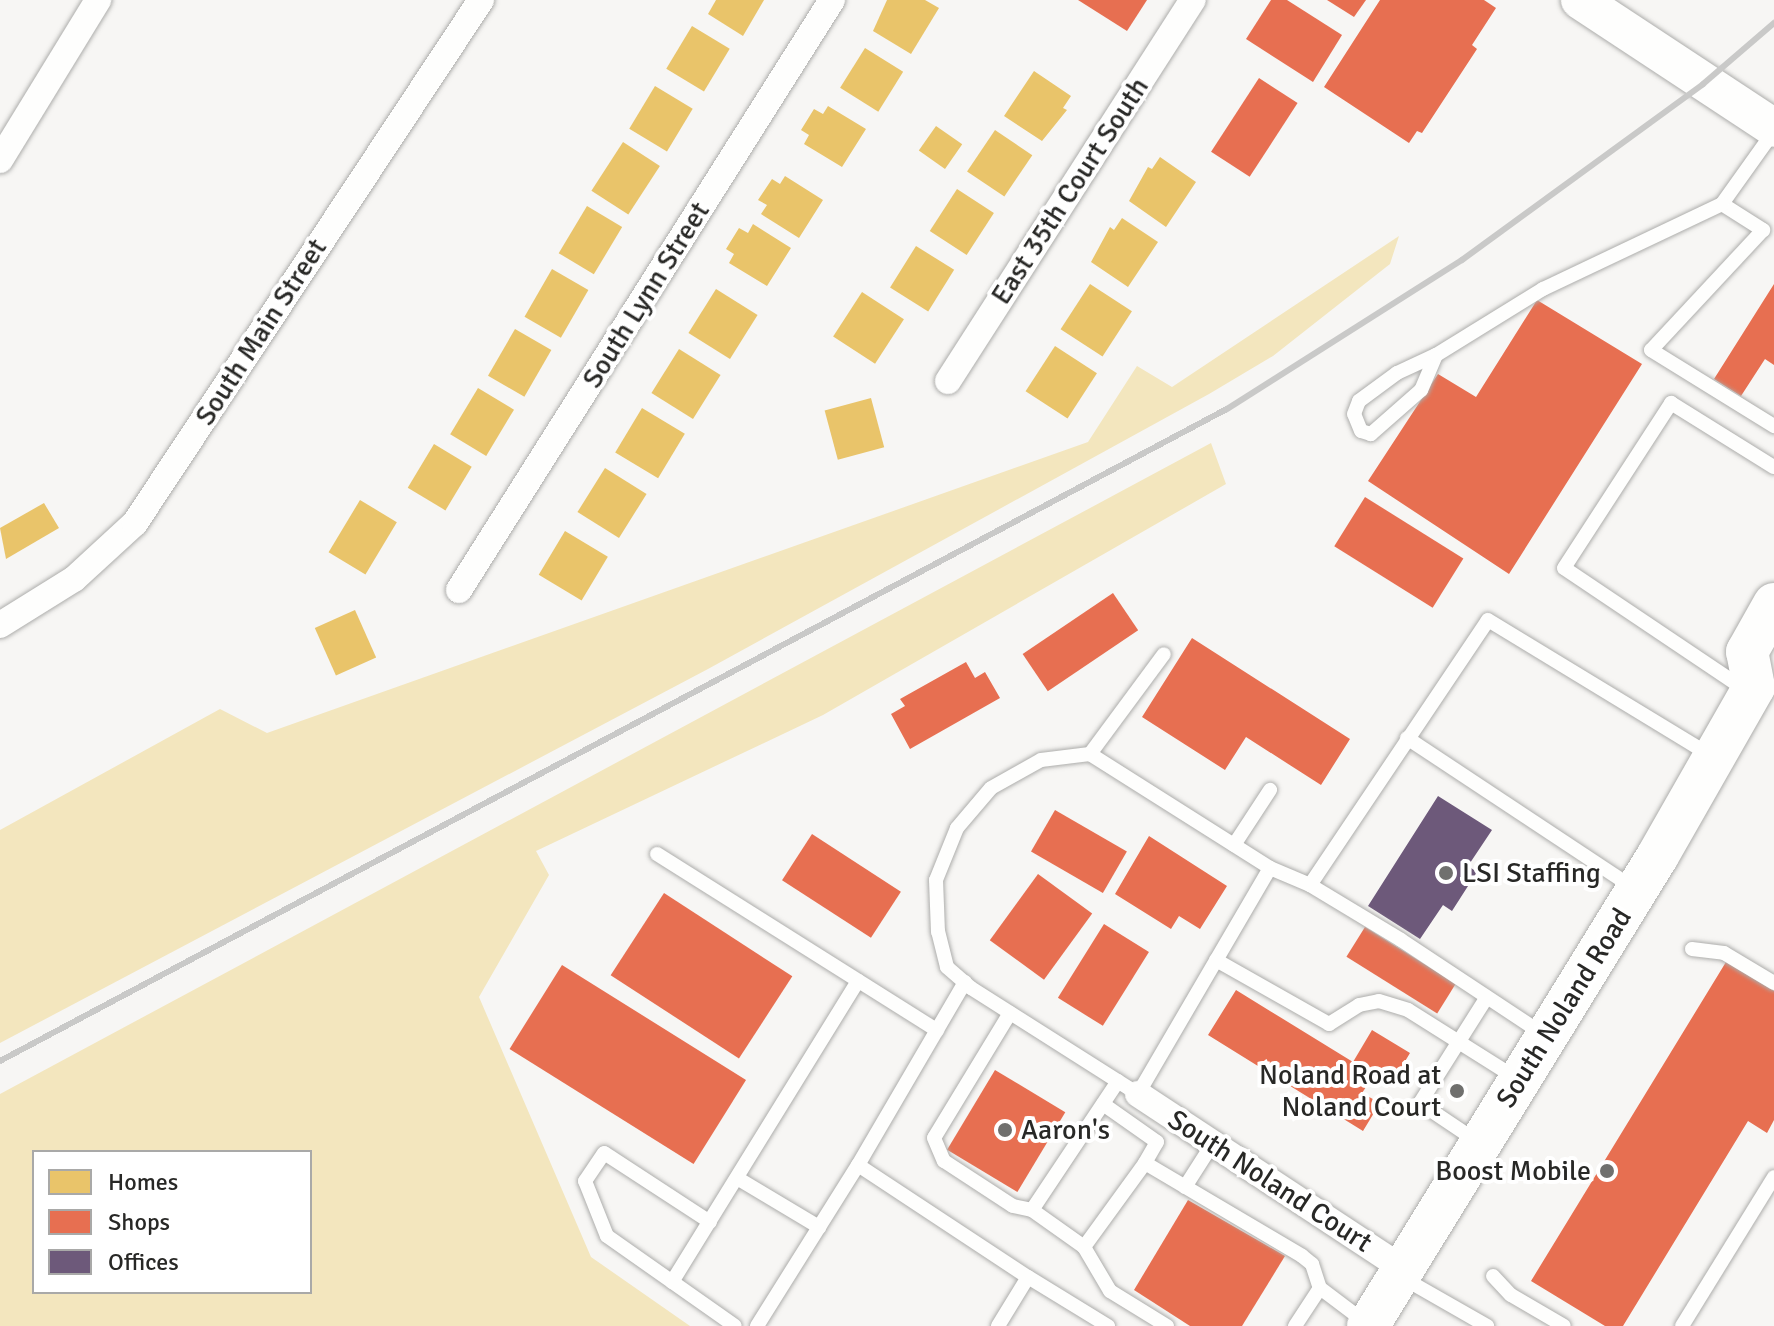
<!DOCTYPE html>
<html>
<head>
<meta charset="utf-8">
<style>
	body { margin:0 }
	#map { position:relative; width:1774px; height:1326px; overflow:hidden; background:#f7f6f4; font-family:Signika,sans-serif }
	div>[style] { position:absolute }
	.green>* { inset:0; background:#f3e6be }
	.homes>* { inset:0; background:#e9c46a; transform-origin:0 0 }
	.shops>* { inset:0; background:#e76f51; transform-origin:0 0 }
	.offices>* { inset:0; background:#6d597a }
	.roads { filter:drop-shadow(0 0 2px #adadab) drop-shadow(0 0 2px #adadab) }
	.service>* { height:14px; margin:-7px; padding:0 7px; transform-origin:7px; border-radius:7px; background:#fefefd }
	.minor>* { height:26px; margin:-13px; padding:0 13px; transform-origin:13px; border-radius:13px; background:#fefefd }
	.secondary>* { height:38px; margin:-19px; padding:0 19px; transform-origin:19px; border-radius:19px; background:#fefefd }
	.primary>* { height:42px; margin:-21px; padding:0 21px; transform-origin:21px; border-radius:21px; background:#fefefd }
	.rail>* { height:6px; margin:-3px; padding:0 3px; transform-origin:3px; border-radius:3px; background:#c9c9c8 }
	.dots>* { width:22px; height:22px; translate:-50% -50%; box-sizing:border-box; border:4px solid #fff; border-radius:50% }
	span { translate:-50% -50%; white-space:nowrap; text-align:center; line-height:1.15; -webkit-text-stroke:8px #fff; paint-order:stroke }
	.street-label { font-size:28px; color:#282826 }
	.poi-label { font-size:28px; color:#282826 }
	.left { translate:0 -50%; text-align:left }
	.right { translate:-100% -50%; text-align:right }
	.legend { position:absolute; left:32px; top:1150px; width:280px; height:144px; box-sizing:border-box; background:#fff; border:2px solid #a9a9a8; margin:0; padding:10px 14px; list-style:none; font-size:24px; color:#282826 }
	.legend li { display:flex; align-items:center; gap:16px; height:40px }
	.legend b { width:40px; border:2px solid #a9a9a8 }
</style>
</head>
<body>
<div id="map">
	<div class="green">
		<div style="clip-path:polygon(1399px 236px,1390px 264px,1273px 356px,1209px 394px,708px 669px,0 1043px,0 830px,220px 709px,267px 733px,1088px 442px,1137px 366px,1172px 387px)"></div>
		<div style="clip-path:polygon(evenodd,1211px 443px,1226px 484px,823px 715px,536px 851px,549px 875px,479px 997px,591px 1257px,690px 1326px,0 1326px,0 1094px,1211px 443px,34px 1152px,310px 1152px,310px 1292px,34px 1292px,34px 1152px)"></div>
	</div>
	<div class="homes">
		<div style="clip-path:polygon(716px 0,764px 0,743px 36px,708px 14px)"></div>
		<div style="clip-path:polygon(887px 0,925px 0,939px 8px,911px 54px,873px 31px)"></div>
		<div style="left:692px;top:26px;width:44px;height:50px;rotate:31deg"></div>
		<div style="left:865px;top:48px;width:45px;height:47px;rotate:32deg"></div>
		<div style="clip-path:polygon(1034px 71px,1071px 96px,1063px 108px,1067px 110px,1042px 141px,1004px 116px)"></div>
		<div style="left:655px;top:86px;width:44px;height:50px;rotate:31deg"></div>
		<div style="clip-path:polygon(828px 106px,866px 129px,842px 167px,804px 144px,809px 135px,801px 130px,814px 109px,823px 114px)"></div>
		<div style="left:936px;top:126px;width:32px;height:30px;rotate:35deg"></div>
		<div style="left:995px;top:130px;width:45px;height:50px;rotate:34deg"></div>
		<div style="left:623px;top:142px;width:44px;height:58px;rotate:33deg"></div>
		<div style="clip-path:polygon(1160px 157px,1196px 182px,1166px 227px,1129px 201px,1148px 167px,1152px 169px)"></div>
		<div style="clip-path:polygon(785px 176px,823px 200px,799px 238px,761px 214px,767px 205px,758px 200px,772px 179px,780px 184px)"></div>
		<div style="left:957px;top:189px;width:44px;height:50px;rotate:33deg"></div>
		<div style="left:587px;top:206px;width:41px;height:55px;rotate:31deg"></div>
		<div style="clip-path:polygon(1122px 218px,1158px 242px,1128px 287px,1091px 262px,1110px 227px,1114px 230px)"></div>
		<div style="clip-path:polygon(753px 224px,791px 248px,767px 286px,729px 263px,734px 254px,726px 249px,739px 228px,748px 233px)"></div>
		<div style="left:916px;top:246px;width:45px;height:49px;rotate:32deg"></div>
		<div style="left:552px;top:269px;width:42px;height:55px;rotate:30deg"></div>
		<div style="left:1090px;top:284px;width:50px;height:54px;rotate:33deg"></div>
		<div style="left:716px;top:289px;width:49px;height:52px;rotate:32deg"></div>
		<div style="left:862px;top:292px;width:50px;height:53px;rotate:33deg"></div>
		<div style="left:515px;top:329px;width:42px;height:54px;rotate:30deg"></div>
		<div style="left:1055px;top:346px;width:50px;height:54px;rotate:33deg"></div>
		<div style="left:679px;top:349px;width:49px;height:52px;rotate:32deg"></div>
		<div style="left:478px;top:388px;width:42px;height:54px;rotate:31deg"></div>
		<div style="left:871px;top:398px;width:51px;height:48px;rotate:75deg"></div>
		<div style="left:642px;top:408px;width:50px;height:52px;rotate:31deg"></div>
		<div style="left:434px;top:444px;width:44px;height:51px;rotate:31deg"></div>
		<div style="left:605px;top:468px;width:49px;height:52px;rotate:32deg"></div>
		<div style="left:360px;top:500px;width:43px;height:61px;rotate:31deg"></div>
		<div style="clip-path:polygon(44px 503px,59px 528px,6px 559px,0 528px)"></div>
		<div style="left:565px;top:531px;width:50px;height:51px;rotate:31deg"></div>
		<div style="left:355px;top:610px;width:52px;height:44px;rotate:66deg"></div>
	</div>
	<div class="shops">
		<div style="clip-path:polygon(1078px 0,1147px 0,1127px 31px)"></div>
		<div style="clip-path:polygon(1271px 0,1287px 0,1342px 35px,1313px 82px,1246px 39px)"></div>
		<div style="clip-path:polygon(1327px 0,1366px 0,1354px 17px)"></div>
		<div style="clip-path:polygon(1380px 0,1484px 0,1496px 8px,1472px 45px,1477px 49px,1422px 133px,1417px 131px,1409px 143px,1324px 87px)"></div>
		<div style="left:1259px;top:78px;width:46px;height:88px;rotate:33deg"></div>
		<div style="clip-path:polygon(1774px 284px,1774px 365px,1765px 359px,1741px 396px,1714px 379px)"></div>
		<div style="clip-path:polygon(1537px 300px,1642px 364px,1509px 574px,1368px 481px,1438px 374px,1476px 397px)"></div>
		<div style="left:1365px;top:497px;width:116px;height:58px;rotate:32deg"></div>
		<div style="left:1113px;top:593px;width:45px;height:109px;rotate:56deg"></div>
		<div style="clip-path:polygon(1192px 638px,1350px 739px,1321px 785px,1246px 737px,1225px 770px,1142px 717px)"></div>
		<div style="clip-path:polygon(966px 662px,975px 678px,985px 672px,1000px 698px,910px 749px,891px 714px,905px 706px,900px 699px)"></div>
		<div style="left:1055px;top:810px;width:83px;height:48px;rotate:30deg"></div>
		<div style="left:812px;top:834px;width:106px;height:55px;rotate:33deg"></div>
		<div style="clip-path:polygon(1149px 836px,1227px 886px,1200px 929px,1179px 916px,1171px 929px,1115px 894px)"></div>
		<div style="left:1038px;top:874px;width:67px;height:82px;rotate:36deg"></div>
		<div style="left:664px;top:893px;width:153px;height:98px;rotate:33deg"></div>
		<div style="left:1104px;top:924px;width:53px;height:87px;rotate:32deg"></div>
		<div style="left:1365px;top:927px;width:107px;height:35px;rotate:32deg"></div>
		<div style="clip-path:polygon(1726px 962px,1774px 991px,1774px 1120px,1767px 1133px,1748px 1121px,1623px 1326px,1605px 1326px,1531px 1281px)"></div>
		<div style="left:562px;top:965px;width:217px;height:99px;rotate:32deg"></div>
		<div style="clip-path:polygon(1236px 990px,1353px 1062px,1372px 1030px,1410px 1053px,1389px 1088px,1372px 1078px,1362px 1093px,1380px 1103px,1363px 1131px,1208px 1035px)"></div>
		<div style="left:995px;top:1070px;width:82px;height:93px;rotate:31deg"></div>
		<div style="clip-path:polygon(1188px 1200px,1285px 1256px,1242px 1326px,1190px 1326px,1134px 1290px)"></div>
	</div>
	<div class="offices">
		<div style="clip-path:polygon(1438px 796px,1492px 830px,1468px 866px,1477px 872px,1452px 911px,1443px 905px,1420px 939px,1368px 906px)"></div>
	</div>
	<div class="roads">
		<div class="service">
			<div style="left:1774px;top:131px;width:90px;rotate:125.5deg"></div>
			<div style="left:1722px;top:204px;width:49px;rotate:32.4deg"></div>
			<div style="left:1763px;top:230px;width:164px;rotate:133deg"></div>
			<div style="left:1651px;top:350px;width:145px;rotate:31.7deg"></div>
			<div style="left:1436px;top:355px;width:38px;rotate:113deg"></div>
			<div style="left:1421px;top:390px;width:67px;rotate:138.7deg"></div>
			<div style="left:1371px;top:434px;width:10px;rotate:-163deg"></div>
			<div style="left:1361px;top:431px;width:18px;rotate:-112deg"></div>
			<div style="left:1354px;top:414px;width:14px;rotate:-69deg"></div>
			<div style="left:1359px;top:401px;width:47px;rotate:-36.4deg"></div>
			<div style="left:1397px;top:373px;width:43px;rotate:-24.8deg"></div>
			<div style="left:1436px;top:355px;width:126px;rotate:-31.7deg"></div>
			<div style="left:1543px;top:289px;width:198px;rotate:-25.4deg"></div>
			<div style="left:1747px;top:691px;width:220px;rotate:-146.1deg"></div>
			<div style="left:1564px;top:568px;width:197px;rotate:-57deg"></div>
			<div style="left:1671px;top:403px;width:121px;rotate:31.9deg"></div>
			<div style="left:1407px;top:738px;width:272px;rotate:33.5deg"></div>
			<div style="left:1090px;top:754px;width:124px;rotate:-53.5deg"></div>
			<div style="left:1234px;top:845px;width:66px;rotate:-56.8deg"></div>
			<div style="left:657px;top:854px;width:331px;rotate:32.2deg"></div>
			<div style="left:1270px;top:868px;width:262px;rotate:120.3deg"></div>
			<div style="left:1138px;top:1094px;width:198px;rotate:-147.6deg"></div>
			<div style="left:971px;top:988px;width:32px;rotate:-139deg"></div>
			<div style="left:947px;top:967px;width:36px;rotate:-104deg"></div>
			<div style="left:938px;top:932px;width:52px;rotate:-92.2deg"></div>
			<div style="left:936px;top:880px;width:56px;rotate:-68deg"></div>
			<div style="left:957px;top:828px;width:52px;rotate:-49.6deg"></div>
			<div style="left:991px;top:788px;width:57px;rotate:-29.2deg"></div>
			<div style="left:1041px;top:760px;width:49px;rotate:-7deg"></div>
			<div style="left:1090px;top:754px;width:213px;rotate:32.3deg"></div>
			<div style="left:1270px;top:868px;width:43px;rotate:23deg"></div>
			<div style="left:1310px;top:885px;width:106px;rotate:31.1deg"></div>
			<div style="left:1401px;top:940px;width:170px;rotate:33.5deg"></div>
			<div style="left:1310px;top:885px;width:319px;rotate:-56.1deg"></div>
			<div style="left:1488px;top:620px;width:260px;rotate:31.3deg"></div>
			<div style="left:1692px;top:949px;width:32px;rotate:7deg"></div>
			<div style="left:1724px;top:953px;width:58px;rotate:31deg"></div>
			<div style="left:1216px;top:960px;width:130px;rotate:29.5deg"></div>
			<div style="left:1329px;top:1024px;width:36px;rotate:-32deg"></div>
			<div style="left:1359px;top:1005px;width:20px;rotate:-11deg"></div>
			<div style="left:1379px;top:1001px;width:30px;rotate:17deg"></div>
			<div style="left:1408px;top:1010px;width:128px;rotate:32.2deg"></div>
			<div style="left:965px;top:982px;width:212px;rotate:120.3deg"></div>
			<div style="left:858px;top:1165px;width:204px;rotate:33.4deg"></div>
			<div style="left:1010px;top:1013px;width:146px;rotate:121.3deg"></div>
			<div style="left:934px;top:1138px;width:25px;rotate:67deg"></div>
			<div style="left:944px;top:1161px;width:82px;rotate:33.1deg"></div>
			<div style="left:1013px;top:1206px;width:19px;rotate:12deg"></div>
			<div style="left:1032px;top:1210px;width:155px;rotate:-56.3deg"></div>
			<div style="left:1103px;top:1104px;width:66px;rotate:35.1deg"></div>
			<div style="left:1157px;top:1142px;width:24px;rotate:120deg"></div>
			<div style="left:1145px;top:1163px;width:182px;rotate:30.6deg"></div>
			<div style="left:1302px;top:1256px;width:13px;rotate:39deg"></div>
			<div style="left:1312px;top:1264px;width:25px;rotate:72deg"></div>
			<div style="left:1320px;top:1288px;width:56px;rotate:37.1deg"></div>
			<div style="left:1478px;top:1142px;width:70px;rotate:-146.1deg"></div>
			<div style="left:1420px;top:1103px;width:125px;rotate:-57.7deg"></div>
			<div style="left:737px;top:1178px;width:96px;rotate:30.9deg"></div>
			<div style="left:1185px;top:1187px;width:52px;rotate:-57.5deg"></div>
			<div style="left:1032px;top:1210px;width:64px;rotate:35.4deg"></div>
			<div style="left:1084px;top:1247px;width:51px;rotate:59.4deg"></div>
			<div style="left:1110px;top:1291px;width:67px;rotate:31.6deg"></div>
			<div style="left:710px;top:1222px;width:126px;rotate:-146.9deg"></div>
			<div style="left:604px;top:1153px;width:34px;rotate:124deg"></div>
			<div style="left:585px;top:1181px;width:59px;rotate:68.2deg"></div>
			<div style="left:607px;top:1236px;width:156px;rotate:35.1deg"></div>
			<div style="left:1084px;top:1247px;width:104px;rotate:-54deg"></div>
			<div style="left:1493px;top:1276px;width:26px;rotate:47deg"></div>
			<div style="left:1511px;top:1295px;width:61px;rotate:30.3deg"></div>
			<div style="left:1403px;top:1278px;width:97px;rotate:29.7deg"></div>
			<div style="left:672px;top:1282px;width:354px;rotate:-58.3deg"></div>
			<div style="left:757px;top:1326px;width:190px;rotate:-57.9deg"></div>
			<div style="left:998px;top:1326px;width:57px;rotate:-58.5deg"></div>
			<div style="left:1028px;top:1277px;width:94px;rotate:31.5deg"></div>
			<div style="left:1295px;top:1326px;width:45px;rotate:-56.7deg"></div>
			<div style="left:1682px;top:1326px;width:175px;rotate:-58.3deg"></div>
		</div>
		<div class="minor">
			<div style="left:0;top:160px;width:188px;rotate:-58.5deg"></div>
			<div style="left:948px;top:381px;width:453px;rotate:-57.3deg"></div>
			<div style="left:459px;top:590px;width:698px;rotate:-57.7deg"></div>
			<div style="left:0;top:625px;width:87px;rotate:-31.9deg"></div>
			<div style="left:74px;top:579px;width:83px;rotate:-42.6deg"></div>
			<div style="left:135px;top:523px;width:627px;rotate:-56.51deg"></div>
			<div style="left:1138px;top:1094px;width:318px;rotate:33.4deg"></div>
		</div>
		<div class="secondary">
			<div style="left:1580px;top:0;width:232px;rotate:33.4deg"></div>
		</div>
		<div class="primary">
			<div style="left:1368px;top:1326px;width:551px;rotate:-58.36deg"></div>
			<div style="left:1657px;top:857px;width:196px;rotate:-60.3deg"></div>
			<div style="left:1754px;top:687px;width:36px;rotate:-101deg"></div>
			<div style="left:1747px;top:652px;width:55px;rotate:-60.6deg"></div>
		</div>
	</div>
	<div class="rail">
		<div style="left:0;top:1061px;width:1389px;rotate:-27.99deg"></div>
		<div style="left:1227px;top:409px;width:278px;rotate:-32.4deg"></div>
		<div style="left:1462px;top:260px;width:298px;rotate:-36.1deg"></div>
		<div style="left:1703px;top:84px;width:94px;rotate:-40.7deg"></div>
	</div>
	<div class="dots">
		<div style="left:1446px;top:873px;background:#70706e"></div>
		<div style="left:1457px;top:1091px;background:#70706e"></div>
		<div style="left:1005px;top:1130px;background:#70706e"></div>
		<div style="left:1607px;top:1171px;background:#70706e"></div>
	</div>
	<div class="street-label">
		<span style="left:1070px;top:191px;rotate:-57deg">East 35th Court South</span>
		<span style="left:646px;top:295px;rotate:-58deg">South Lynn Street</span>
		<span style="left:261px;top:332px;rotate:-57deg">South Main Street</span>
		<span style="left:1564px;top:1008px;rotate:-58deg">South Noland Road</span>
		<span style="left:1270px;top:1181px;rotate:33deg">South Noland Court</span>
	</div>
	<div class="poi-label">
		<span class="left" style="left:1462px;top:873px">LSI Staffing</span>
		<span class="right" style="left:1441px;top:1091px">Noland Road at<br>Noland Court</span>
		<span class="left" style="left:1021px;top:1130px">Aaron's</span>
		<span class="right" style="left:1591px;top:1171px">Boost Mobile</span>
	</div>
	<ul class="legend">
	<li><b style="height:22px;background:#e9c46a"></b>Homes</li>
	<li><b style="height:22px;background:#e76f51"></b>Shops</li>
	<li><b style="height:22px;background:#6d597a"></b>Offices</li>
	</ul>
</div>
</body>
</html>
